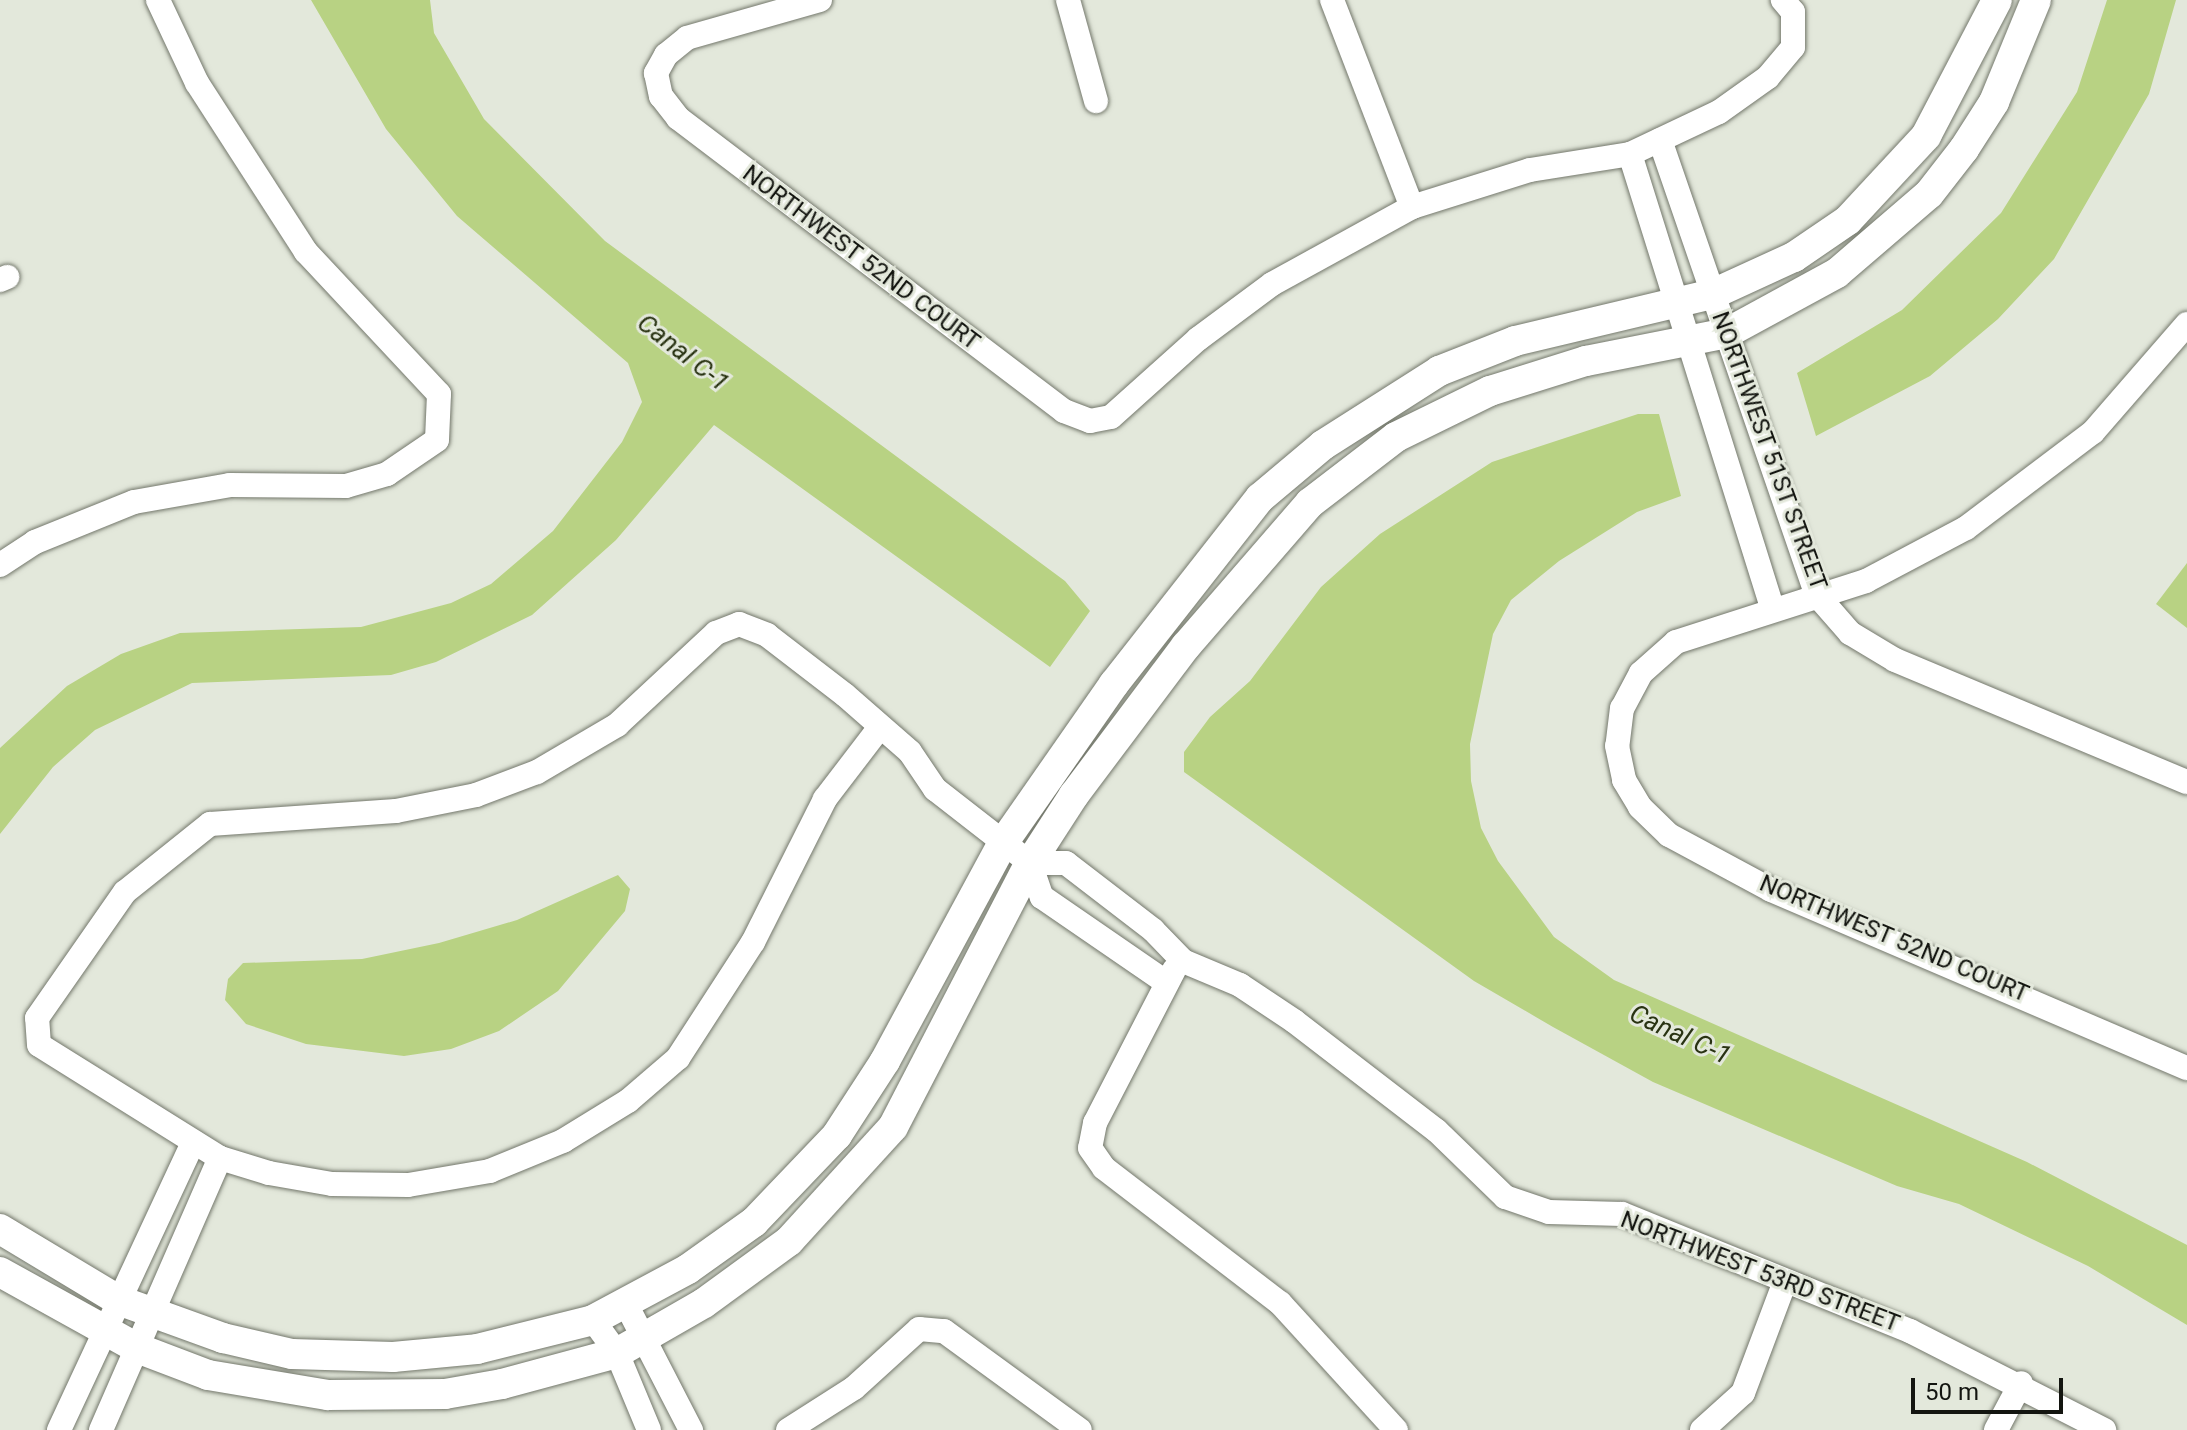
<!DOCTYPE html>
<html>
<head>
<meta charset="utf-8">
<style>
	body { margin:0 }
	#map { position:relative; width:2187px; height:1430px; overflow:hidden; background:#e3e8db; font-family:Roboto,sans-serif }
	div>[style] { position:absolute }
	.water>* { inset:0; background:#b8d283 }
	.roads { filter:drop-shadow(0 0 2px #73776b) drop-shadow(0 0 2px #73776b) }
	.minor>* { height:24px; margin:-12px; padding:0 12px; transform-origin:12px; border-radius:12px; background:#fff }
	.tertiary>* { height:30px; margin:-15px; padding:0 15px; transform-origin:15px; border-radius:15px; background:#fff }
	span { translate:-50% -50%; white-space:nowrap; text-align:center; line-height:1.15; -webkit-text-stroke:6px #e3e8db; paint-order:stroke }
	.street-label { font-size:24px; color:#131510 }
	.water-label { font-size:26px; color:#293312; font-style:italic }
	.scale { position:absolute; left:1911px; top:1378px; width:152px; height:36px; box-sizing:border-box; border:4px solid #131510; border-top:0; padding-left:10px; font-size:24px; line-height:28px; white-space:nowrap; color:#131510; -webkit-text-stroke:6px #e3e8db; paint-order:stroke }
</style>
</head>
<body>
<div id="map">
	<div class="water">
		<div style="clip-path:polygon(311px 0,430px 0,434px 33px,484px 119px,605px 241px,1065px 581px,1090px 611px,1050px 667px,714px 425px,616px 540px,532px 615px,436px 662px,391px 675px,192px 683px,95px 730px,53px 767px,0 834px,0 748px,67px 686px,121px 654px,180px 633px,361px 627px,451px 603px,491px 584px,553px 531px,622px 442px,642px 402px,628px 363px,457px 216px,386px 129px)"></div>
		<div style="clip-path:polygon(2107px 0,2176px 0,2149px 94px,2054px 259px,1998px 319px,1930px 376px,1816px 436px,1797px 373px,1902px 310px,2001px 213px,2077px 92px)"></div>
		<div style="clip-path:polygon(1638px 414px,1659px 414px,1681px 496px,1637px 512px,1559px 561px,1511px 600px,1493px 634px,1470px 744px,1471px 781px,1481px 828px,1498px 861px,1554px 937px,1614px 980px,2027px 1162px,2187px 1245px,2187px 1325px,2088px 1266px,1959px 1204px,1897px 1186px,1653px 1082px,1553px 1027px,1474px 981px,1184px 772px,1184px 752px,1210px 717px,1250px 681px,1321px 587px,1380px 534px,1492px 462px)"></div>
		<div style="clip-path:polygon(2187px 563px,2187px 628px,2156px 604px)"></div>
		<div style="clip-path:polygon(618px 875px,630px 889px,625px 911px,558px 991px,499px 1031px,451px 1049px,404px 1056px,306px 1044px,246px 1024px,225px 1000px,228px 979px,243px 963px,362px 959px,439px 943px,517px 920px)"></div>
	</div>
	<div class="roads">
		<div class="minor">
			<div style="left:820px;top:0;width:138px;rotate:164.1deg"></div>
			<div style="left:687px;top:38px;width:27px;rotate:141deg"></div>
			<div style="left:666px;top:55px;width:21px;rotate:119deg"></div>
			<div style="left:656px;top:73px;width:24px;rotate:78deg"></div>
			<div style="left:661px;top:96px;width:28px;rotate:52deg"></div>
			<div style="left:678px;top:118px;width:485px;rotate:37.2deg"></div>
			<div style="left:1064px;top:411px;width:28px;rotate:21deg"></div>
			<div style="left:1090px;top:421px;width:21px;rotate:-11deg"></div>
			<div style="left:1111px;top:417px;width:117px;rotate:-41.9deg"></div>
			<div style="left:1198px;top:339px;width:92px;rotate:-36.6deg"></div>
			<div style="left:1272px;top:284px;width:160px;rotate:-28.8deg"></div>
			<div style="left:1412px;top:207px;width:124px;rotate:-17.4deg"></div>
			<div style="left:1530px;top:170px;width:101px;rotate:-9.1deg"></div>
			<div style="left:1630px;top:154px;width:98px;rotate:-25.3deg"></div>
			<div style="left:1719px;top:112px;width:60px;rotate:-35.5deg"></div>
			<div style="left:1768px;top:77px;width:39px;rotate:-50deg"></div>
			<div style="left:1793px;top:47px;width:35px;rotate:-90deg"></div>
			<div style="left:1793px;top:12px;width:16px;rotate:-130deg"></div>
			<div style="left:1068px;top:0;width:105px;rotate:74.5deg"></div>
			<div style="left:1332px;top:0;width:222px;rotate:68.9deg"></div>
			<div style="left:1660px;top:140px;width:480px;rotate:71deg"></div>
			<div style="left:1816px;top:594px;width:52px;rotate:48.9deg"></div>
			<div style="left:1850px;top:633px;width:52px;rotate:31deg"></div>
			<div style="left:1895px;top:660px;width:316px;rotate:22.7deg"></div>
			<div style="left:1630px;top:154px;width:474px;rotate:72.6deg"></div>
			<div style="left:0;top:280px;width:8px;rotate:-23deg"></div>
			<div style="left:2187px;top:324px;width:143px;rotate:131deg"></div>
			<div style="left:2093px;top:432px;width:159px;rotate:142.9deg"></div>
			<div style="left:1966px;top:528px;width:113px;rotate:152.1deg"></div>
			<div style="left:1866px;top:581px;width:200px;rotate:162.2deg"></div>
			<div style="left:1676px;top:642px;width:47px;rotate:138.5deg"></div>
			<div style="left:1641px;top:673px;width:40px;rotate:118deg"></div>
			<div style="left:1622px;top:708px;width:38px;rotate:97deg"></div>
			<div style="left:1617px;top:746px;width:35px;rotate:78deg"></div>
			<div style="left:1624px;top:780px;width:31px;rotate:59deg"></div>
			<div style="left:1640px;top:807px;width:40px;rotate:44deg"></div>
			<div style="left:1669px;top:835px;width:116px;rotate:28.3deg"></div>
			<div style="left:1771px;top:890px;width:452px;rotate:23.2deg"></div>
			<div style="left:0;top:565px;width:42px;rotate:-33.3deg"></div>
			<div style="left:35px;top:542px;width:107px;rotate:-22deg"></div>
			<div style="left:134px;top:502px;width:97px;rotate:-10deg"></div>
			<div style="left:230px;top:485px;width:116px;rotate:0.5deg"></div>
			<div style="left:346px;top:486px;width:43px;rotate:-16.3deg"></div>
			<div style="left:387px;top:474px;width:60px;rotate:-34.2deg"></div>
			<div style="left:437px;top:440px;width:46px;rotate:-87.5deg"></div>
			<div style="left:439px;top:394px;width:195px;rotate:-133.1deg"></div>
			<div style="left:306px;top:252px;width:201px;rotate:-122.8deg"></div>
			<div style="left:197px;top:83px;width:92px;rotate:-115.2deg"></div>
			<div style="left:880px;top:727px;width:91px;rotate:127.4deg"></div>
			<div style="left:825px;top:799px;width:160px;rotate:116.7deg"></div>
			<div style="left:753px;top:942px;width:138px;rotate:122.9deg"></div>
			<div style="left:678px;top:1058px;width:66px;rotate:139.3deg"></div>
			<div style="left:628px;top:1101px;width:76px;rotate:148.4deg"></div>
			<div style="left:563px;top:1141px;width:79px;rotate:157.7deg"></div>
			<div style="left:490px;top:1171px;width:83px;rotate:170.3deg"></div>
			<div style="left:408px;top:1185px;width:76px;rotate:-179.2deg"></div>
			<div style="left:332px;top:1184px;width:64px;rotate:-170.1deg"></div>
			<div style="left:269px;top:1173px;width:51px;rotate:-163deg"></div>
			<div style="left:220px;top:1158px;width:213px;rotate:-148deg"></div>
			<div style="left:39px;top:1045px;width:27px;rotate:-94deg"></div>
			<div style="left:37px;top:1018px;width:154px;rotate:-55.1deg"></div>
			<div style="left:125px;top:892px;width:109px;rotate:-38.7deg"></div>
			<div style="left:210px;top:824px;width:186px;rotate:-4deg"></div>
			<div style="left:396px;top:811px;width:82px;rotate:-11.3deg"></div>
			<div style="left:476px;top:795px;width:65px;rotate:-20.7deg"></div>
			<div style="left:537px;top:772px;width:93px;rotate:-30.4deg"></div>
			<div style="left:617px;top:725px;width:135px;rotate:-42.9deg"></div>
			<div style="left:716px;top:633px;width:25px;rotate:-21deg"></div>
			<div style="left:739px;top:624px;width:30px;rotate:21deg"></div>
			<div style="left:767px;top:635px;width:98px;rotate:37.6deg"></div>
			<div style="left:845px;top:695px;width:86px;rotate:41.2deg"></div>
			<div style="left:910px;top:752px;width:45px;rotate:56deg"></div>
			<div style="left:935px;top:789px;width:120px;rotate:37.9deg"></div>
			<div style="left:1030px;top:863px;width:36px;rotate:71deg"></div>
			<div style="left:1042px;top:897px;width:148px;rotate:34.5deg"></div>
			<div style="left:1030px;top:863px;width:36px"></div>
			<div style="left:1066px;top:863px;width:110px;rotate:37.6deg"></div>
			<div style="left:1153px;top:930px;width:43px;rotate:45.9deg"></div>
			<div style="left:1183px;top:961px;width:62px;rotate:22.8deg"></div>
			<div style="left:1240px;top:985px;width:65px;rotate:33.7deg"></div>
			<div style="left:1294px;top:1021px;width:180px;rotate:37.6deg"></div>
			<div style="left:1437px;top:1131px;width:95px;rotate:44.1deg"></div>
			<div style="left:1505px;top:1197px;width:46px;rotate:18.8deg"></div>
			<div style="left:1549px;top:1212px;width:73px;rotate:1.6deg"></div>
			<div style="left:1622px;top:1214px;width:311px;rotate:22.1deg"></div>
			<div style="left:1910px;top:1331px;width:218px;rotate:27deg"></div>
			<div style="left:1174px;top:970px;width:172px;rotate:117.3deg"></div>
			<div style="left:1095px;top:1123px;width:25px;rotate:101deg"></div>
			<div style="left:1090px;top:1148px;width:24px;rotate:55deg"></div>
			<div style="left:1104px;top:1168px;width:222px;rotate:37.5deg"></div>
			<div style="left:1280px;top:1303px;width:172px;rotate:47.6deg"></div>
			<div style="left:627px;top:1306px;width:140px;rotate:62.7deg"></div>
			<div style="left:593px;top:1320px;width:41px;rotate:54deg"></div>
			<div style="left:617px;top:1353px;width:83px;rotate:67.4deg"></div>
			<div style="left:59px;top:1430px;width:318px;rotate:-65deg"></div>
			<div style="left:101px;top:1430px;width:297px;rotate:-66.4deg"></div>
			<div style="left:788px;top:1430px;width:78px;rotate:-32.5deg"></div>
			<div style="left:854px;top:1388px;width:88px;rotate:-42.2deg"></div>
			<div style="left:919px;top:1329px;width:25px;rotate:5deg"></div>
			<div style="left:944px;top:1331px;width:168px;rotate:36.1deg"></div>
			<div style="left:1702px;top:1430px;width:55px;rotate:-42.1deg"></div>
			<div style="left:1743px;top:1393px;width:116px;rotate:-69.4deg"></div>
			<div style="left:1996px;top:1430px;width:53px;rotate:-62deg"></div>
		</div>
		<div class="tertiary">
			<div style="left:0;top:1229px;width:138px;rotate:31deg"></div>
			<div style="left:118px;top:1300px;width:112px;rotate:19.9deg"></div>
			<div style="left:223px;top:1338px;width:71px;rotate:13.1deg"></div>
			<div style="left:292px;top:1354px;width:101px;rotate:1.7deg"></div>
			<div style="left:393px;top:1357px;width:84px;rotate:-5.4deg"></div>
			<div style="left:477px;top:1349px;width:120px;rotate:-14deg"></div>
			<div style="left:593px;top:1320px;width:108px;rotate:-28.2deg"></div>
			<div style="left:688px;top:1269px;width:81px;rotate:-35.5deg"></div>
			<div style="left:754px;top:1222px;width:120px;rotate:-46.3deg"></div>
			<div style="left:837px;top:1135px;width:88px;rotate:-57deg"></div>
			<div style="left:885px;top:1061px;width:248px;rotate:-61.6deg"></div>
			<div style="left:1003px;top:843px;width:194px;rotate:-55.1deg"></div>
			<div style="left:1114px;top:684px;width:236px;rotate:-51.9deg"></div>
			<div style="left:1260px;top:498px;width:82px;rotate:-40.1deg"></div>
			<div style="left:1323px;top:445px;width:138px;rotate:-32.5deg"></div>
			<div style="left:1439px;top:371px;width:82px;rotate:-21.5deg"></div>
			<div style="left:1515px;top:341px;width:204px;rotate:-13.4deg"></div>
			<div style="left:1713px;top:294px;width:89px;rotate:-24.6deg"></div>
			<div style="left:1794px;top:257px;width:65px;rotate:-34.4deg"></div>
			<div style="left:1848px;top:220px;width:115px;rotate:-47.1deg"></div>
			<div style="left:1926px;top:136px;width:153px;rotate:-62.4deg"></div>
			<div style="left:0;top:1272px;width:157px;rotate:29deg"></div>
			<div style="left:137px;top:1348px;width:76px;rotate:20.8deg"></div>
			<div style="left:208px;top:1375px;width:122px;rotate:9.5deg"></div>
			<div style="left:328px;top:1395px;width:117px;rotate:-0.5deg"></div>
			<div style="left:445px;top:1394px;width:58px;rotate:-10deg"></div>
			<div style="left:502px;top:1384px;width:119px;rotate:-15.1deg"></div>
			<div style="left:617px;top:1353px;width:100px;rotate:-29.9deg"></div>
			<div style="left:704px;top:1303px;width:105px;rotate:-36.1deg"></div>
			<div style="left:789px;top:1241px;width:154px;rotate:-47.6deg"></div>
			<div style="left:893px;top:1127px;width:297px;rotate:-62.6deg"></div>
			<div style="left:1030px;top:863px;width:81px;rotate:-57.1deg"></div>
			<div style="left:1074px;top:795px;width:186px;rotate:-53.1deg"></div>
			<div style="left:1186px;top:646px;width:189px;rotate:-49.1deg"></div>
			<div style="left:1310px;top:503px;width:108px;rotate:-37.5deg"></div>
			<div style="left:1396px;top:437px;width:105px;rotate:-26.1deg"></div>
			<div style="left:1490px;top:391px;width:101px;rotate:-17.4deg"></div>
			<div style="left:1586px;top:361px;width:144px;rotate:-11.2deg"></div>
			<div style="left:1727px;top:333px;width:125px;rotate:-28.6deg"></div>
			<div style="left:1837px;top:273px;width:121px;rotate:-40.7deg"></div>
			<div style="left:1929px;top:194px;width:57px;rotate:-52.1deg"></div>
			<div style="left:1964px;top:149px;width:56px;rotate:-57.4deg"></div>
			<div style="left:1994px;top:102px;width:110px;rotate:-67.6deg"></div>
		</div>
	</div>
	<div class="street-label">
		<span style="left:861px;top:258px;rotate:37deg">NORTHWEST 52ND COURT</span>
		<span style="left:1769px;top:451px;rotate:70deg">NORTHWEST 51ST STREET</span>
		<span style="left:1894px;top:939px;rotate:23deg">NORTHWEST 52ND COURT</span>
		<span style="left:1760px;top:1272px;rotate:21deg">NORTHWEST 53RD STREET</span>
	</div>
	<div class="water-label">
		<span style="left:683px;top:353px;rotate:38deg">Canal C-1</span>
		<span style="left:1680px;top:1035px;rotate:25deg">Canal C-1</span>
	</div>
	<div class="scale">50 m</div>
</div>
</body>
</html>
